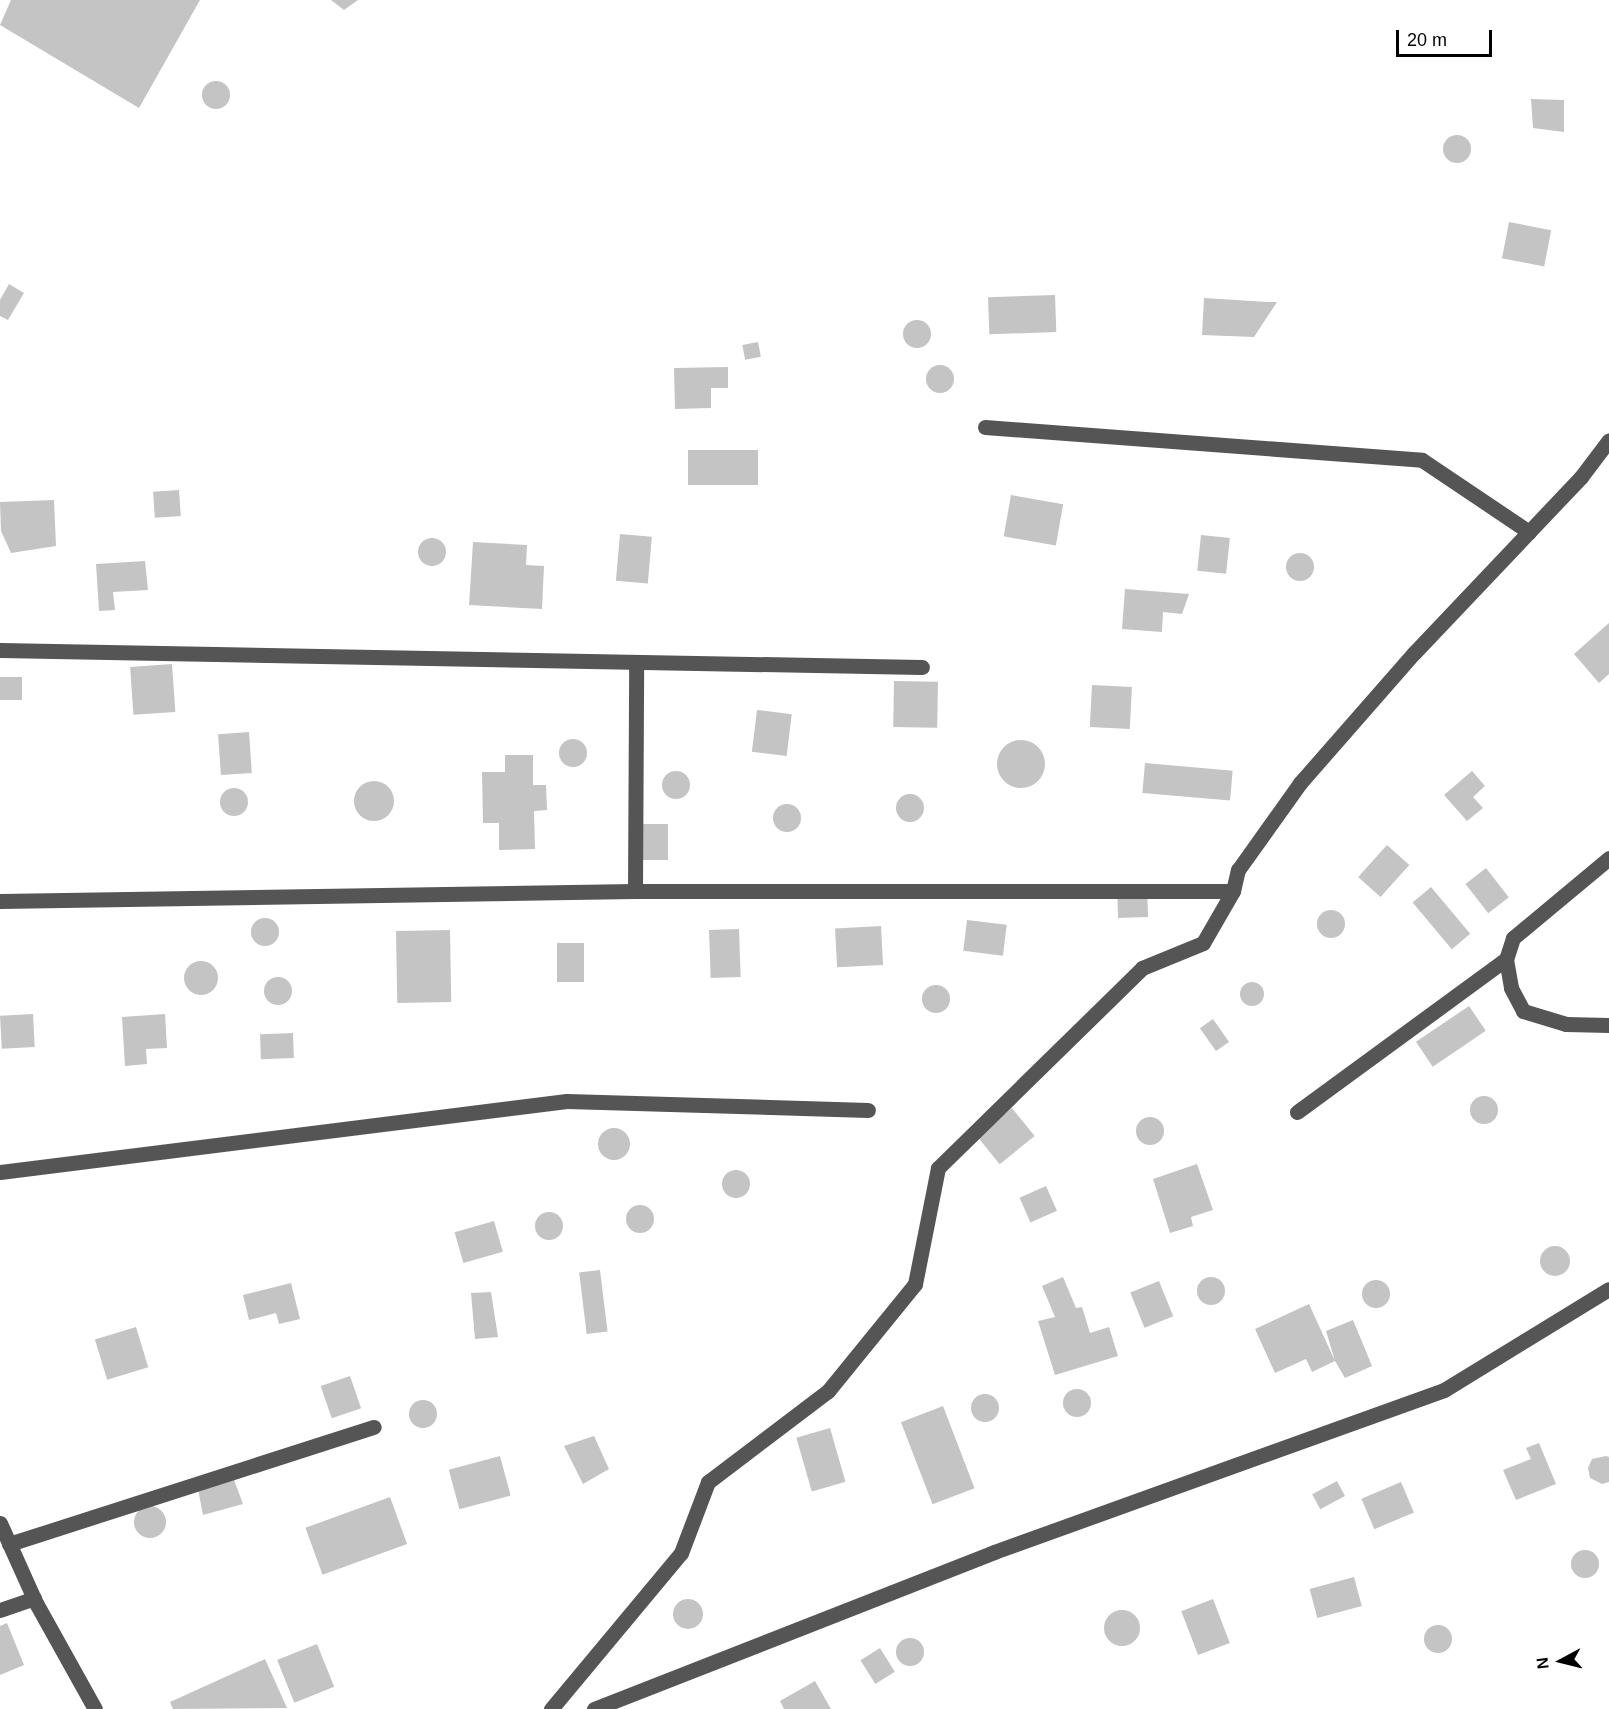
<!DOCTYPE html>
<html>
<head>
<meta charset="utf-8">
<style>
	body { margin:0 }
	#map { position:relative; width:1609px; height:1709px; overflow:hidden; background:#fff; font-family:Arial,sans-serif }
	div>[style] { position:absolute }
	.building>* { inset:0; background:#c4c4c4; transform-origin:0 0 }
	.round { border-radius:50% }
	.minor>* { height:15px; margin:-7.5px; padding:0 7.5px; transform-origin:7.5px; border-radius:7.5px; background:#555 }
	span { translate:-50% -50%; white-space:nowrap; text-align:center; line-height:1.15; -webkit-text-stroke:4.5px #fff; paint-order:stroke }
	.north { position:absolute; left:1531px; top:1631px; width:60px; height:60px; -webkit-text-stroke:4px #fff; paint-order:stroke; rotate:263deg; font-size:16px; font-weight:700; line-height:24px; text-align:center; color:#000 }
	.north::after { content:''; display:block; margin:auto; width:21px; height:27px; background:#000; clip-path:polygon(50% 0,100% 100%,50% 72%,0 100%) }
	.scale { position:absolute; left:1396px; top:30px; width:96px; height:27px; box-sizing:border-box; border:3px solid #000; border-top:0; padding-left:8px; font-size:18px; line-height:21px; white-space:nowrap; color:#000; -webkit-text-stroke:4px #fff; paint-order:stroke }
</style>
</head>
<body>
<div id="map">
	<div class="building">
		<div style="clip-path:polygon(11px 0,200px 0,139px 108px,0 25px)"></div>
		<div style="clip-path:polygon(331px 0,358px 0,344px 10px)"></div>
		<div class="round" style="left:202px;top:81px;width:28px;height:28px"></div>
		<div style="clip-path:polygon(1531px 99px,1564px 100px,1564px 132px,1533px 128px)"></div>
		<div class="round" style="left:1443px;top:135px;width:28px;height:28px"></div>
		<div style="left:1509px;top:222px;width:43px;height:37px;rotate:11deg"></div>
		<div style="clip-path:polygon(9px 284px,24px 293px,8px 320px,0 316px,0 300px)"></div>
		<div style="left:1055px;top:295px;width:37px;height:67px;rotate:88deg"></div>
		<div style="clip-path:polygon(1204px 298px,1268px 302px,1277px 302px,1254px 337px,1202px 335px)"></div>
		<div class="round" style="left:903px;top:320px;width:28px;height:28px"></div>
		<div style="left:758px;top:342px;width:15px;height:16px;rotate:79deg"></div>
		<div class="round" style="left:926px;top:365px;width:28px;height:28px"></div>
		<div style="clip-path:polygon(728px 367px,728px 388px,711px 388px,711px 408px,675px 409px,674px 368px)"></div>
		<div style="left:688px;top:450px;width:70px;height:35px"></div>
		<div style="left:179px;top:490px;width:26px;height:26px;rotate:86deg"></div>
		<div style="left:1011px;top:495px;width:53px;height:42px;rotate:10deg"></div>
		<div style="clip-path:polygon(54px 500px,56px 546px,11px 553px,1px 531px,0 502px)"></div>
		<div style="left:620px;top:534px;width:32px;height:47px;rotate:5deg"></div>
		<div style="left:1201px;top:535px;width:29px;height:36px;rotate:6deg"></div>
		<div class="round" style="left:418px;top:538px;width:28px;height:28px"></div>
		<div style="clip-path:polygon(473px 542px,527px 545px,526px 565px,544px 566px,542px 609px,469px 605px)"></div>
		<div class="round" style="left:1286px;top:553px;width:28px;height:28px"></div>
		<div style="clip-path:polygon(145px 561px,148px 590px,113px 592px,115px 610px,99px 611px,96px 564px)"></div>
		<div style="clip-path:polygon(1125px 589px,1189px 594px,1182px 614px,1163px 612px,1162px 632px,1122px 629px)"></div>
		<div style="clip-path:polygon(1609px 623px,1609px 674px,1599px 683px,1574px 654px)"></div>
		<div style="left:172px;top:664px;width:48px;height:42px;rotate:86deg"></div>
		<div style="left:0;top:677px;width:22px;height:23px"></div>
		<div style="left:894px;top:681px;width:44px;height:46px;rotate:1deg"></div>
		<div style="left:1092px;top:685px;width:40px;height:42px;rotate:3deg"></div>
		<div style="left:757px;top:710px;width:35px;height:42px;rotate:7deg"></div>
		<div style="left:249px;top:732px;width:41px;height:31px;rotate:86deg"></div>
		<div class="round" style="left:559px;top:739px;width:28px;height:28px"></div>
		<div class="round" style="left:997px;top:740px;width:48px;height:48px"></div>
		<div style="clip-path:polygon(505px 755px,533px 755px,533px 785px,546px 785px,547px 810px,534px 811px,535px 849px,499px 850px,499px 823px,483px 823px,482px 772px,505px 772px)"></div>
		<div style="left:1145px;top:763px;width:88px;height:30px;rotate:5deg"></div>
		<div class="round" style="left:662px;top:771px;width:28px;height:28px"></div>
		<div style="clip-path:polygon(1472px 771px,1485px 786px,1473px 797px,1483px 808px,1467px 821px,1444px 795px)"></div>
		<div class="round" style="left:354px;top:781px;width:40px;height:40px"></div>
		<div class="round" style="left:220px;top:788px;width:28px;height:28px"></div>
		<div class="round" style="left:896px;top:794px;width:28px;height:28px"></div>
		<div class="round" style="left:773px;top:804px;width:28px;height:28px"></div>
		<div style="left:668px;top:824px;width:36px;height:29px;rotate:90deg"></div>
		<div style="left:1387px;top:845px;width:30px;height:43px;rotate:42deg"></div>
		<div style="left:1486px;top:868px;width:37px;height:26px;rotate:52deg"></div>
		<div style="left:1147px;top:887px;width:30px;height:30px;rotate:88deg"></div>
		<div style="left:1431px;top:887px;width:61px;height:24px;rotate:50deg"></div>
		<div class="round" style="left:1317px;top:910px;width:28px;height:28px"></div>
		<div class="round" style="left:251px;top:918px;width:28px;height:28px"></div>
		<div style="left:967px;top:920px;width:40px;height:31px;rotate:7deg"></div>
		<div style="left:881px;top:926px;width:39px;height:46px;rotate:87deg"></div>
		<div style="left:739px;top:929px;width:48px;height:30px;rotate:88deg"></div>
		<div style="left:450px;top:930px;width:72px;height:54px;rotate:89deg"></div>
		<div style="left:557px;top:943px;width:27px;height:39px"></div>
		<div class="round" style="left:184px;top:961px;width:34px;height:34px"></div>
		<div class="round" style="left:264px;top:977px;width:28px;height:28px"></div>
		<div class="round" style="left:1240px;top:982px;width:24px;height:24px"></div>
		<div class="round" style="left:922px;top:985px;width:28px;height:28px"></div>
		<div style="left:1469px;top:1006px;width:30px;height:64px;rotate:56deg"></div>
		<div style="left:33px;top:1014px;width:33px;height:33px;rotate:87deg"></div>
		<div style="clip-path:polygon(165px 1014px,167px 1048px,146px 1049px,147px 1064px,125px 1066px,122px 1017px)"></div>
		<div style="left:1213px;top:1019px;width:28px;height:16px;rotate:55deg"></div>
		<div style="left:293px;top:1033px;width:25px;height:33px;rotate:88deg"></div>
		<div class="round" style="left:1470px;top:1096px;width:28px;height:28px"></div>
		<div style="left:1012px;top:1108px;width:36px;height:45px;rotate:51deg"></div>
		<div class="round" style="left:1136px;top:1117px;width:28px;height:28px"></div>
		<div class="round" style="left:598px;top:1128px;width:32px;height:32px"></div>
		<div style="clip-path:polygon(1197px 1164px,1213px 1210px,1191px 1217px,1193px 1226px,1170px 1233px,1153px 1179px)"></div>
		<div class="round" style="left:722px;top:1170px;width:28px;height:28px"></div>
		<div style="left:1046px;top:1186px;width:27px;height:29px;rotate:66deg"></div>
		<div class="round" style="left:626px;top:1205px;width:28px;height:28px"></div>
		<div class="round" style="left:535px;top:1212px;width:28px;height:28px"></div>
		<div style="left:494px;top:1221px;width:32px;height:41px;rotate:74deg"></div>
		<div class="round" style="left:1540px;top:1246px;width:30px;height:30px"></div>
		<div style="left:600px;top:1270px;width:62px;height:21px;rotate:83deg"></div>
		<div class="round" style="left:1197px;top:1277px;width:28px;height:28px"></div>
		<div style="clip-path:polygon(1063px 1277px,1076px 1308px,1082px 1307px,1090px 1333px,1109px 1327px,1118px 1356px,1055px 1375px,1038px 1321px,1055px 1317px,1042px 1286px)"></div>
		<div class="round" style="left:1362px;top:1280px;width:28px;height:28px"></div>
		<div style="left:1159px;top:1281px;width:38px;height:31px;rotate:68deg"></div>
		<div style="clip-path:polygon(291px 1283px,300px 1319px,279px 1324px,276px 1313px,249px 1320px,243px 1295px)"></div>
		<div style="clip-path:polygon(491px 1292px,498px 1337px,475px 1339px,471px 1293px)"></div>
		<div style="clip-path:polygon(1309px 1304px,1335px 1361px,1326px 1331px,1353px 1320px,1372px 1366px,1345px 1378px,1335px 1361px,1312px 1372px,1306px 1359px,1275px 1373px,1255px 1329px)"></div>
		<div style="left:136px;top:1327px;width:42px;height:43px;rotate:73deg"></div>
		<div style="left:350px;top:1376px;width:34px;height:31px;rotate:71deg"></div>
		<div class="round" style="left:1063px;top:1389px;width:28px;height:28px"></div>
		<div class="round" style="left:971px;top:1394px;width:28px;height:28px"></div>
		<div class="round" style="left:409px;top:1400px;width:28px;height:28px"></div>
		<div style="left:943px;top:1406px;width:88px;height:45px;rotate:69deg"></div>
		<div style="left:830px;top:1428px;width:56px;height:35px;rotate:74deg"></div>
		<div style="clip-path:polygon(594px 1436px,609px 1469px,583px 1484px,564px 1446px)"></div>
		<div style="clip-path:polygon(1539px 1443px,1556px 1484px,1516px 1500px,1503px 1470px,1531px 1459px,1526px 1448px)"></div>
		<div style="left:500px;top:1456px;width:41px;height:53px;rotate:75deg"></div>
		<div style="clip-path:polygon(1606px 1456px,1609px 1457px,1609px 1482px,1602px 1484px,1590px 1478px,1588px 1468px,1592px 1459px)"></div>
		<div style="clip-path:polygon(233px 1477px,243px 1504px,203px 1515px,197px 1484px)"></div>
		<div style="left:1337px;top:1481px;width:17px;height:28px;rotate:62deg"></div>
		<div style="left:1401px;top:1482px;width:33px;height:43px;rotate:67deg"></div>
		<div style="left:390px;top:1497px;width:50px;height:90px;rotate:70deg"></div>
		<div class="round" style="left:134px;top:1506px;width:32px;height:32px"></div>
		<div class="round" style="left:1571px;top:1550px;width:28px;height:28px"></div>
		<div style="left:1354px;top:1577px;width:30px;height:46px;rotate:75deg"></div>
		<div style="left:1213px;top:1599px;width:47px;height:34px;rotate:69deg"></div>
		<div class="round" style="left:673px;top:1599px;width:30px;height:30px"></div>
		<div class="round" style="left:1104px;top:1610px;width:36px;height:36px"></div>
		<div style="clip-path:polygon(7px 1623px,24px 1665px,0 1675px,0 1626px)"></div>
		<div class="round" style="left:1424px;top:1625px;width:28px;height:28px"></div>
		<div class="round" style="left:896px;top:1638px;width:28px;height:28px"></div>
		<div style="left:317px;top:1644px;width:46px;height:43px;rotate:68deg"></div>
		<div style="left:880px;top:1648px;width:28px;height:23px;rotate:58deg"></div>
		<div style="clip-path:polygon(265px 1659px,287px 1708px,173px 1709px,170px 1702px)"></div>
		<div style="clip-path:polygon(815px 1681px,831px 1709px,784px 1709px,780px 1701px)"></div>
	</div>
	<div class="minor">
		<div style="left:985px;top:427px;width:438px;rotate:4.3deg"></div>
		<div style="left:1422px;top:460px;width:129px;rotate:33.9deg"></div>
		<div style="left:0;top:650px;width:922px;rotate:1.06deg"></div>
		<div style="left:1609px;top:858px;width:125px;rotate:140.2deg"></div>
		<div style="left:1513px;top:938px;width:22px;rotate:108deg"></div>
		<div style="left:1506px;top:959px;width:29px;rotate:80deg"></div>
		<div style="left:1511px;top:988px;width:26px;rotate:62deg"></div>
		<div style="left:1523px;top:1011px;width:45px;rotate:16.8deg"></div>
		<div style="left:1566px;top:1024px;width:43px;rotate:1.3deg"></div>
		<div style="left:635px;top:891px;width:229px;rotate:-89.7deg"></div>
		<div style="left:0;top:901px;width:635px;rotate:-0.9deg"></div>
		<div style="left:635px;top:891px;width:598px"></div>
		<div style="left:1297px;top:1112px;width:259px;rotate:-36.2deg"></div>
		<div style="left:0;top:1172px;width:571px;rotate:-7.14deg"></div>
		<div style="left:567px;top:1101px;width:301px;rotate:1.7deg"></div>
		<div style="left:0;top:1523px;width:88px;rotate:65.8deg"></div>
		<div style="left:36px;top:1603px;width:121px;rotate:60.9deg"></div>
		<div style="left:9px;top:1544px;width:383px;rotate:-17.8deg"></div>
		<div style="left:0;top:1610px;width:36px;rotate:-19deg"></div>
		<div style="left:551px;top:1709px;width:203px;rotate:-50.2deg"></div>
		<div style="left:681px;top:1553px;width:76px;rotate:-69.2deg"></div>
		<div style="left:708px;top:1482px;width:151px;rotate:-37.2deg"></div>
		<div style="left:828px;top:1391px;width:138px;rotate:-50.9deg"></div>
		<div style="left:915px;top:1284px;width:118px;rotate:-78.8deg"></div>
		<div style="left:938px;top:1168px;width:286px;rotate:-44.4deg"></div>
		<div style="left:1142px;top:968px;width:66px;rotate:-22.3deg"></div>
		<div style="left:1203px;top:943px;width:60px;rotate:-60deg"></div>
		<div style="left:1233px;top:891px;width:22px;rotate:-77deg"></div>
		<div style="left:1238px;top:870px;width:107px;rotate:-54.5deg"></div>
		<div style="left:1300px;top:783px;width:173px;rotate:-48.8deg"></div>
		<div style="left:1414px;top:653px;width:243px;rotate:-46.5deg"></div>
		<div style="left:1581px;top:477px;width:46px;rotate:-52.9deg"></div>
		<div style="left:594px;top:1709px;width:430px;rotate:-21.4deg"></div>
		<div style="left:994px;top:1552px;width:478px;rotate:-19.8deg"></div>
		<div style="left:1444px;top:1390px;width:193px;rotate:-31.5deg"></div>
	</div>
	<div class="north">N</div>
	<div class="scale">20 m</div>
</div>
</body>
</html>
